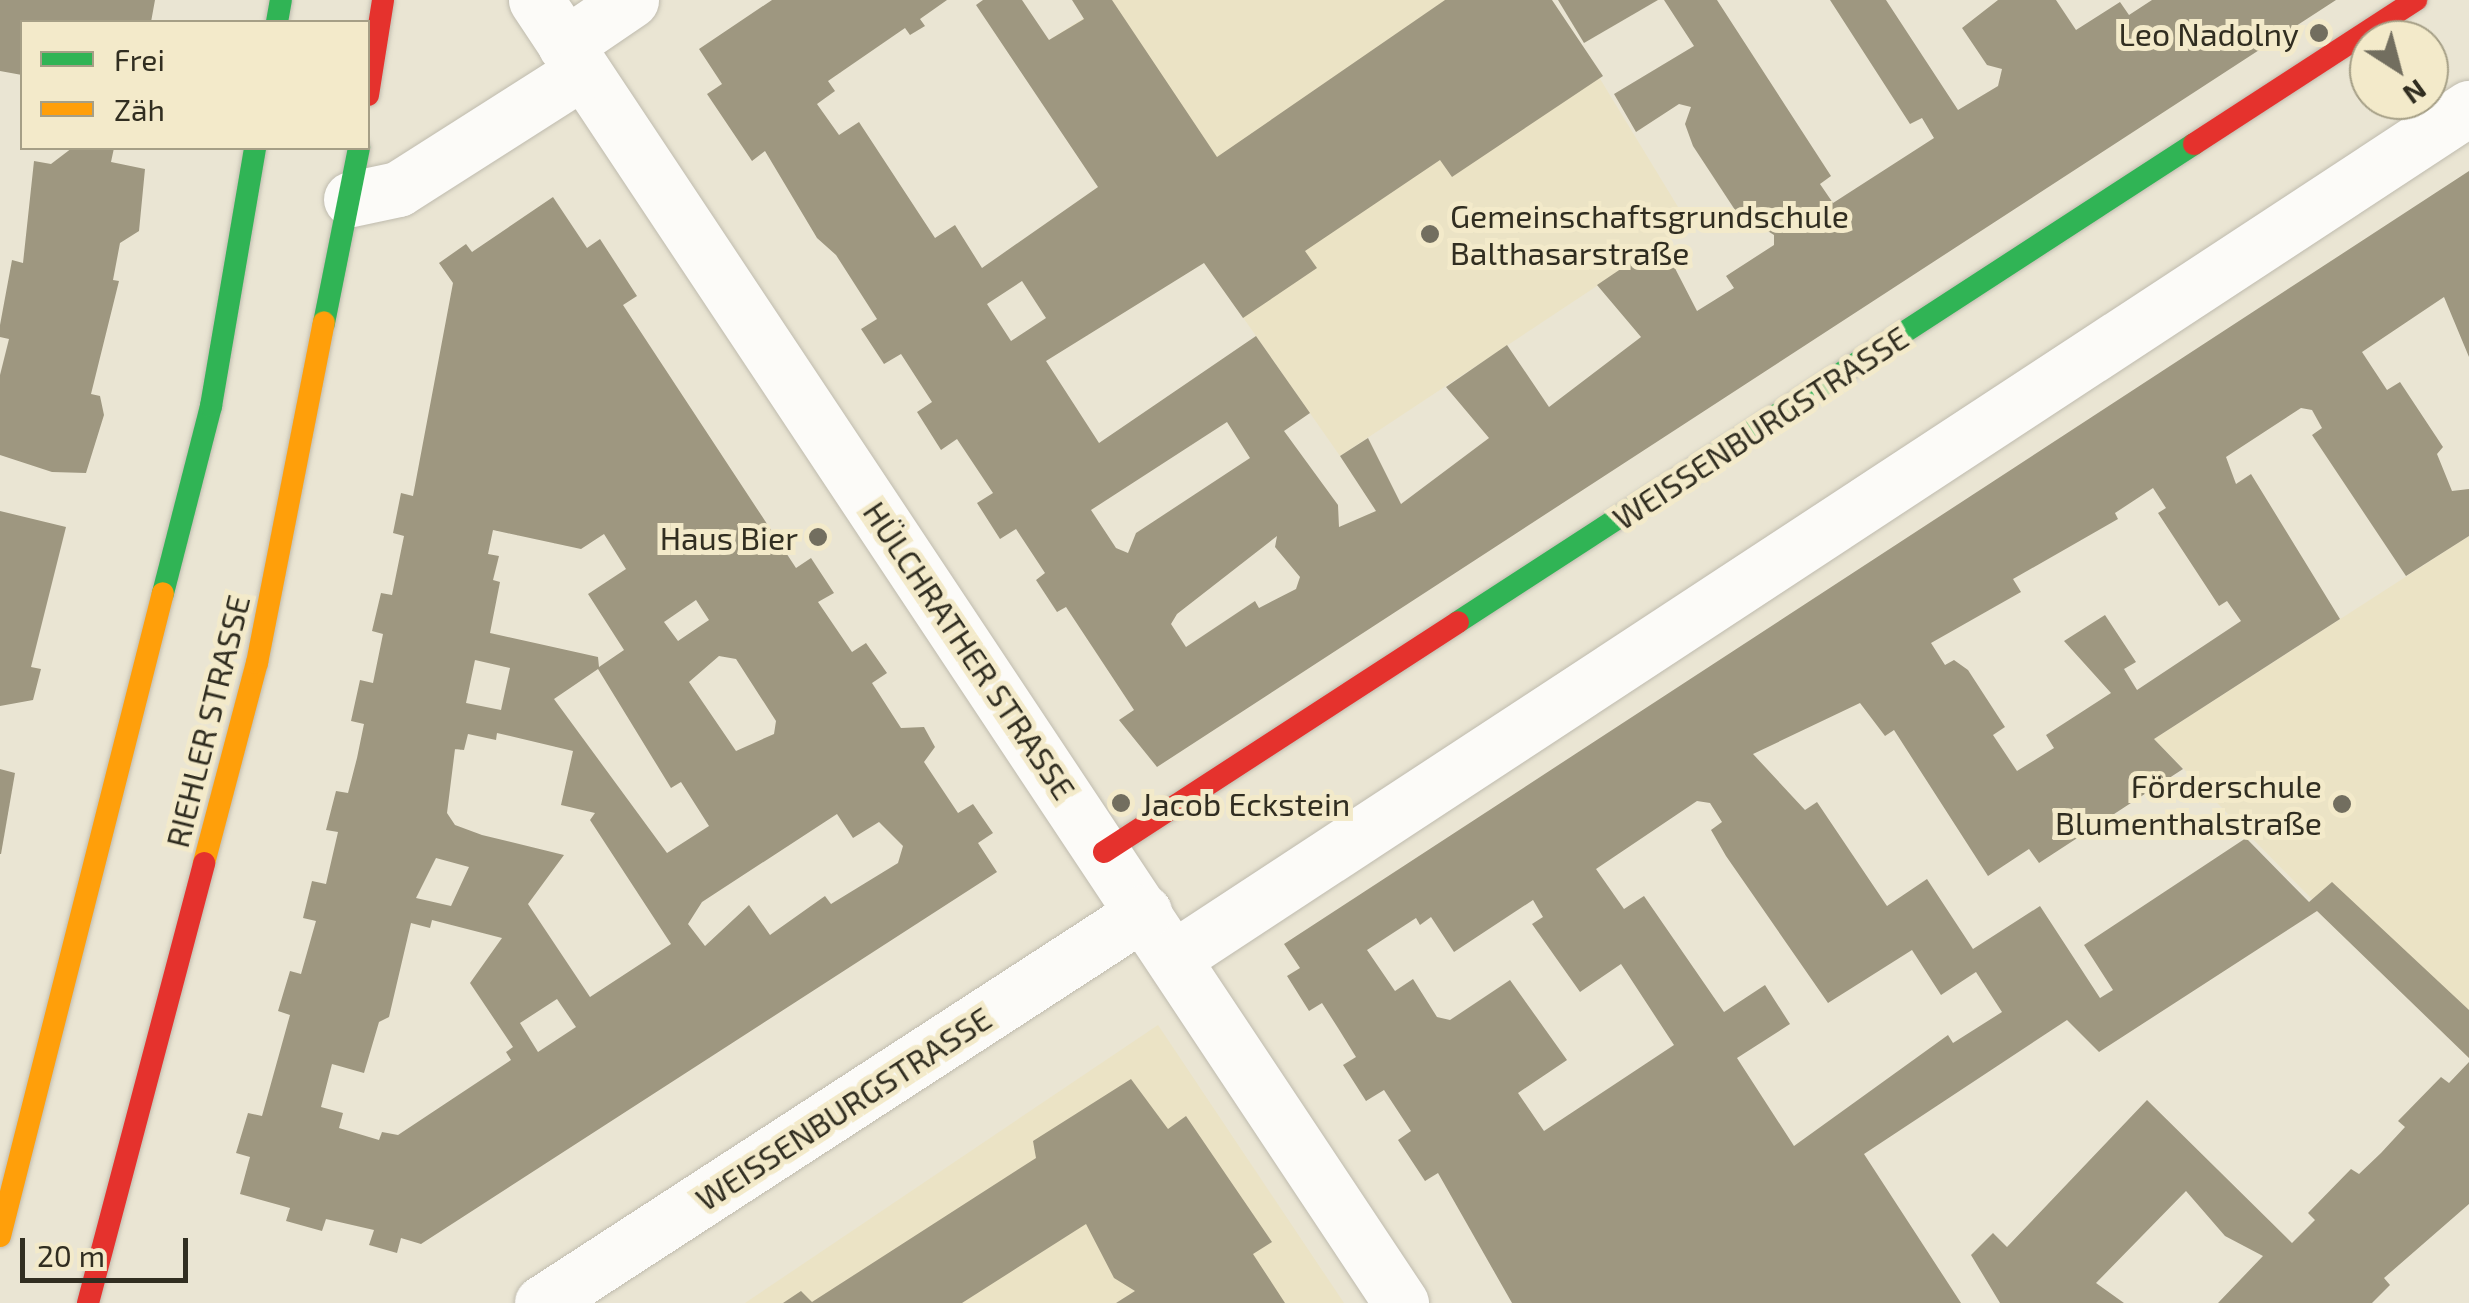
<!DOCTYPE html>
<html>
<head>
<meta charset="utf-8">
<style>
	body { margin:0 }
	#map { position:relative; width:2469px; height:1303px; overflow:hidden; background:#eae5d3; font-family:"Exo 2",sans-serif }
	div>[style] { position:absolute }
	.built>* { inset:0; background:#ebe3c5 }
	.building>* { inset:0; background:#9e9780 }
	.roads { filter:drop-shadow(0 0 2px #bfbbae) drop-shadow(0 0 2px #bfbbae) }
	.street>* { height:55px; margin:-27.5px; padding:0 27.5px; transform-origin:27.5px; border-radius:27.5px; background:#fcfbf8 }
	.fast>* { height:22px; margin:-11px; padding:0 11px; transform-origin:11px; border-radius:11px; background:#30b455 }
	.slow>* { height:22px; margin:-11px; padding:0 11px; transform-origin:11px; border-radius:11px; background:#ff9f0a }
	.jam>* { height:22px; margin:-11px; padding:0 11px; transform-origin:11px; border-radius:11px; background:#e5322d }
	.dots>* { width:28px; height:28px; translate:-50% -50%; box-sizing:border-box; border:5px solid #f3eaca; border-radius:50% }
	span { translate:-50% -50%; white-space:nowrap; text-align:center; line-height:1.15; -webkit-text-stroke:10px #f3eaca; paint-order:stroke }
	.poi-label { font-size:32px; color:#312e21 }
	.right { translate:-100% -50%; text-align:right }
	.left { translate:0 -50%; text-align:left }
	.street-label { font-size:32px; color:#312e21 }
	.legend { position:absolute; left:20px; top:20px; width:350px; height:130px; box-sizing:border-box; background:#f3eaca; border:2px solid #a59f86; margin:0; padding:12px 18px; list-style:none; font-size:30px; color:#312e21 }
	.legend li { display:flex; align-items:center; gap:20px; height:50px }
	.legend b { width:50px; border:2px solid #a59f86 }
	.north { position:absolute; left:2349px; top:20px; width:100px; height:100px; box-sizing:border-box; background:#f3eaca; border:2px solid #a59f86; border-radius:50%; rotate:144deg; font-size:28px; font-weight:700; line-height:40px; text-align:center; color:#312e21 }
	.north::after { content:''; display:block; margin:auto; width:35px; height:45px; background:#726e5f; clip-path:polygon(50% 0,100% 100%,50% 72%,0 100%) }
	.scale { position:absolute; left:20px; top:1238px; width:168px; height:45px; box-sizing:border-box; border:5px solid #312e21; border-top:0; padding-left:12px; font-size:30px; line-height:35px; white-space:nowrap; color:#312e21; -webkit-text-stroke:8px #f3eaca; paint-order:stroke }
</style>
</head>
<body>
<div id="map">
	<div class="built">
		<div style="clip-path:polygon(1112px 0,1552px 0,1689px 225px,1340px 456px,1049px 40px)"></div>
		<div style="clip-path:polygon(2469px 536px,2469px 1058px,2154px 739px)"></div>
		<div style="clip-path:polygon(1158px 1025px,1344px 1303px,745px 1303px)"></div>
	</div>
	<div class="building">
		<div style="clip-path:polygon(0 0,155px 0,151px 22px,22px 22px,22px 75px,0 71px)"></div>
		<div style="clip-path:polygon(evenodd,772px 0,947px 0,920px 19px,925px 26px,910px 35px,905px 28px,828px 81px,835px 91px,817px 104px,839px 135px,859px 122px,935px 238px,955px 225px,982px 268px,1098px 187px,976px 5px,983px 0,1022px 0,1049px 40px,1084px 19px,1072px 0,1112px 0,1217px 157px,1445px 0,1552px 0,1603px 76px,1452px 177px,1440px 160px,1305px 251px,1317px 268px,1243px 318px,1204px 263px,1046px 361px,1099px 443px,1256px 336px,1310px 413px,1284px 431px,1338px 505px,1339px 527px,1376px 511px,1340px 456px,1368px 438px,1401px 504px,1489px 438px,1446px 387px,1507px 345px,1549px 407px,1641px 337px,1597px 285px,1634px 260px,1662px 243px,1697px 311px,1734px 288px,1726px 276px,1774px 245px,1774px 235px,1735px 210px,1693px 146px,1685px 124px,1691px 107px,1679px 104px,1636px 132px,1614px 94px,1694px 46px,1664px 0,1717px 0,1831px 176px,1820px 184px,1833px 203px,1934px 138px,1922px 118px,1910px 124px,1830px 0,1886px 0,1958px 110px,1998px 86px,2002px 69px,1987px 65px,1962px 28px,1998px 0,2056px 0,2076px 30px,2120px 2px,2129px 15px,2152px 0,2336px 0,1157px 767px,1119px 720px,1134px 710px,1066px 607px,1057px 612px,1036px 580px,1045px 573px,1016px 529px,1000px 539px,977px 503px,993px 493px,957px 439px,941px 450px,917px 412px,932px 402px,901px 354px,884px 364px,861px 329px,877px 319px,836px 255px,817px 238px,765px 151px,752px 161px,707px 94px,722px 84px,699px 49px,772px 0,1022px 281px,1046px 318px,1011px 341px,987px 304px,1022px 281px,772px 0,1227px 422px,1250px 458px,1136px 533px,1128px 553px,1116px 548px,1091px 510px,1227px 422px,772px 0,1277px 536px,1275px 547px,1300px 577px,1296px 589px,1259px 608px,1255px 601px,1186px 647px,1171px 624px,1177px 614px,1277px 536px)"></div>
		<div style="clip-path:polygon(1558px 0,1658px 0,1584px 43px)"></div>
		<div style="clip-path:polygon(72px 148px,114px 148px,111px 162px,145px 169px,139px 231px,120px 243px,113px 280px,119px 281px,91px 394px,100px 396px,104px 415px,86px 473px,52px 472px,0 455px,0 375px,9px 339px,0 337px,0 325px,12px 260px,23px 263px,34px 161px,51px 164px)"></div>
		<div style="clip-path:polygon(evenodd,2469px 171px,2469px 357px,2444px 297px,2362px 352px,2387px 390px,2400px 382px,2443px 447px,2437px 454px,2452px 491px,2469px 489px,2469px 536px,2406px 576px,2312px 435px,2322px 428px,2312px 410px,2301px 408px,2226px 457px,2236px 484px,2251px 474px,2340px 619px,2154px 739px,2183px 769px,2039px 863px,2029px 849px,1988px 876px,1894px 730px,1885px 736px,1860px 703px,1753px 754px,1805px 810px,1817px 802px,1887px 906px,1927px 879px,1973px 949px,2040px 906px,2100px 998px,2113px 990px,2084px 945px,2246px 838px,2309px 902px,2332px 882px,2469px 1010px,2469px 1058px,2317px 911px,2099px 1052px,2067px 1020px,1864px 1154px,1961px 1303px,1512px 1303px,1438px 1173px,1425px 1181px,1398px 1140px,1411px 1131px,1384px 1090px,1366px 1101px,1343px 1065px,1356px 1057px,1338px 1028px,1322px 1003px,1309px 1011px,1287px 976px,1300px 968px,1284px 944px,2469px 171px,2153px 488px,2166px 508px,2158px 513px,2219px 606px,2227px 601px,2241px 621px,2137px 690px,2124px 669px,2136px 662px,2105px 615px,2064px 641px,2111px 693px,2046px 735px,2054px 748px,2017px 771px,1993px 735px,2005px 727px,1968px 670px,1954px 660px,1945px 665px,1931px 643px,2021px 592px,2013px 579px,2118px 519px,2115px 513px,2153px 488px,2469px 171px,1697px 801px,1710px 803px,1722px 822px,1711px 830px,1726px 856px,1828px 1003px,1912px 950px,1941px 995px,1976px 972px,2002px 1012px,1953px 1043px,1948px 1035px,1794px 1146px,1737px 1058px,1790px 1024px,1765px 985px,1724px 1012px,1644px 896px,1624px 909px,1596px 869px,1697px 801px,2469px 171px,1533px 900px,1543px 917px,1532px 924px,1580px 992px,1621px 964px,1674px 1045px,1544px 1131px,1518px 1093px,1567px 1060px,1510px 980px,1450px 1020px,1437px 1017px,1413px 979px,1395px 991px,1367px 950px,1416px 918px,1420px 925px,1431px 917px,1454px 952px,1533px 900px)"></div>
		<div style="clip-path:polygon(evenodd,553px 197px,587px 248px,600px 239px,637px 296px,623px 305px,796px 568px,811px 558px,834px 593px,818px 602px,852px 652px,866px 643px,887px 673px,872px 683px,901px 728px,924px 727px,935px 747px,924px 762px,958px 813px,973px 804px,993px 833px,978px 843px,997px 872px,421px 1244px,401px 1238px,397px 1253px,369px 1245px,374px 1230px,326px 1219px,322px 1231px,286px 1221px,290px 1208px,240px 1194px,250px 1157px,236px 1153px,248px 1113px,262px 1116px,290px 1015px,278px 1011px,290px 971px,301px 974px,316px 921px,303px 918px,312px 881px,326px 884px,338px 832px,326px 830px,336px 791px,348px 793px,357px 758px,364px 724px,351px 721px,360px 680px,373px 683px,383px 634px,372px 631px,381px 593px,392px 595px,404px 536px,393px 533px,401px 493px,413px 496px,453px 283px,439px 263px,466px 244px,472px 252px,553px 197px,493px 530px,581px 549px,604px 534px,626px 569px,588px 594px,624px 650px,599px 667px,598px 657px,490px 633px,500px 582px,493px 580px,499px 556px,488px 554px,493px 530px,553px 197px,696px 600px,709px 620px,678px 641px,664px 622px,696px 600px,553px 197px,719px 656px,736px 659px,776px 721px,774px 734px,736px 751px,689px 682px,719px 656px,553px 197px,475px 660px,510px 668px,501px 710px,466px 703px,475px 660px,553px 197px,598px 669px,671px 788px,681px 782px,709px 826px,667px 853px,554px 699px,598px 669px,553px 197px,497px 733px,573px 751px,561px 805px,595px 813px,590px 820px,671px 944px,590px 997px,528px 904px,564px 855px,482px 835px,455px 825px,447px 813px,455px 749px,464px 750px,468px 734px,496px 740px,497px 733px,553px 197px,837px 814px,853px 838px,879px 822px,903px 846px,898px 863px,831px 904px,825px 896px,770px 935px,749px 905px,705px 946px,688px 924px,702px 902px,837px 814px,553px 197px,436px 858px,469px 867px,451px 906px,416px 898px,436px 858px,553px 197px,432px 920px,502px 938px,470px 983px,513px 1047px,506px 1052px,511px 1060px,398px 1135px,382px 1132px,379px 1140px,339px 1128px,343px 1113px,321px 1107px,332px 1064px,364px 1073px,379px 1022px,389px 1017px,411px 923px,430px 928px,432px 920px,553px 197px,557px 999px,576px 1027px,538px 1052px,520px 1023px,557px 999px)"></div>
		<div style="clip-path:polygon(0 511px,66px 527px,31px 667px,41px 669px,33px 700px,0 706px)"></div>
		<div style="clip-path:polygon(0 769px,15px 773px,1px 854px,0 854px)"></div>
		<div style="clip-path:polygon(2469px 1062px,2469px 1204px,2384px 1278px,2390px 1285px,2372px 1303px,2218px 1303px,2263px 1256px,2225px 1236px,2186px 1191px,2096px 1283px,2124px 1303px,2000px 1303px,1971px 1255px,1993px 1233px,2007px 1247px,2147px 1100px,2292px 1243px,2315px 1220px,2308px 1213px,2351px 1169px,2359px 1174px,2381px 1153px,2405px 1127px,2398px 1121px,2441px 1077px,2449px 1083px)"></div>
		<div style="clip-path:polygon(1131px 1079px,1168px 1129px,1186px 1116px,1272px 1242px,1253px 1254px,1285px 1303px,1116px 1303px,1135px 1291px,1114px 1278px,1086px 1224px,962px 1303px,783px 1303px,801px 1291px,812px 1302px,1036px 1158px,1033px 1141px)"></div>
	</div>
	<div class="roads">
		<div class="street">
			<div style="left:536px;top:0;width:1564px;rotate:56.42deg"></div>
			<div style="left:565px;top:45px;width:80px;rotate:-34.3deg"></div>
			<div style="left:351px;top:199px;width:48px;rotate:-12deg"></div>
			<div style="left:398px;top:189px;width:219px;rotate:-32.5deg"></div>
			<div style="left:1175px;top:957px;width:1548px;rotate:-33.27deg"></div>
			<div style="left:542px;top:1303px;width:718px;rotate:-33deg"></div>
		</div>
		<div class="fast">
			<div style="left:277px;top:22px;width:22px;rotate:-80deg"></div>
			<div style="left:324px;top:323px;width:178px;rotate:-78.7deg"></div>
			<div style="left:163px;top:593px;width:193px;rotate:-75.6deg"></div>
			<div style="left:211px;top:406px;width:262px;rotate:-80.3deg"></div>
			<div style="left:1458px;top:622px;width:878px;rotate:-33deg"></div>
		</div>
		<div class="slow">
			<div style="left:204px;top:863px;width:207px;rotate:-75.2deg"></div>
			<div style="left:257px;top:663px;width:347px;rotate:-78.9deg"></div>
			<div style="left:0;top:1236px;width:663px;rotate:-75.78deg"></div>
		</div>
		<div class="jam">
			<div style="left:368px;top:95px;width:96px;rotate:-81deg"></div>
			<div style="left:2194px;top:144px;width:265px;rotate:-33deg"></div>
			<div style="left:1104px;top:852px;width:422px;rotate:-33deg"></div>
			<div style="left:88px;top:1303px;width:455px;rotate:-75.2deg"></div>
		</div>
	</div>
	<div class="dots">
		<div style="left:2319px;top:33px;background:#726e5f"></div>
		<div style="left:1430px;top:234px;background:#726e5f"></div>
		<div style="left:818px;top:537px;background:#726e5f"></div>
		<div style="left:1121px;top:803px;background:#726e5f"></div>
		<div style="left:2342px;top:804px;background:#726e5f"></div>
	</div>
	<div class="poi-label">
		<span class="right" style="left:2299px;top:33px">Leo Nadolny</span>
		<span class="left" style="left:1450px;top:234px">Gemeinschaftsgrundschule<br>Balthasarstraße</span>
		<span class="right" style="left:798px;top:537px">Haus Bier</span>
		<span class="right" style="left:2322px;top:804px">Förderschule<br>Blumenthalstraße</span>
		<span class="left" style="left:1141px;top:803px">Jacob Eckstein</span>
	</div>
	<div class="street-label">
		<span style="left:1760px;top:427px;rotate:-33deg">WEISSENBURGSTRASSE</span>
		<span style="left:970px;top:650px;rotate:56deg">HÜLCHRATHER STRASSE</span>
		<span style="left:207px;top:721px;rotate:-76deg">RIEHLER STRASSE</span>
		<span style="left:843px;top:1108px;rotate:-33deg">WEISSENBURGSTRASSE</span>
	</div>
	<ul class="legend">
	<li><b style="height:12px;background:#30b455"></b>Frei</li>
	<li><b style="height:12px;background:#ff9f0a"></b>Zäh</li>
	</ul>
	<div class="north">N</div>
	<div class="scale">20 m</div>
</div>
</body>
</html>
